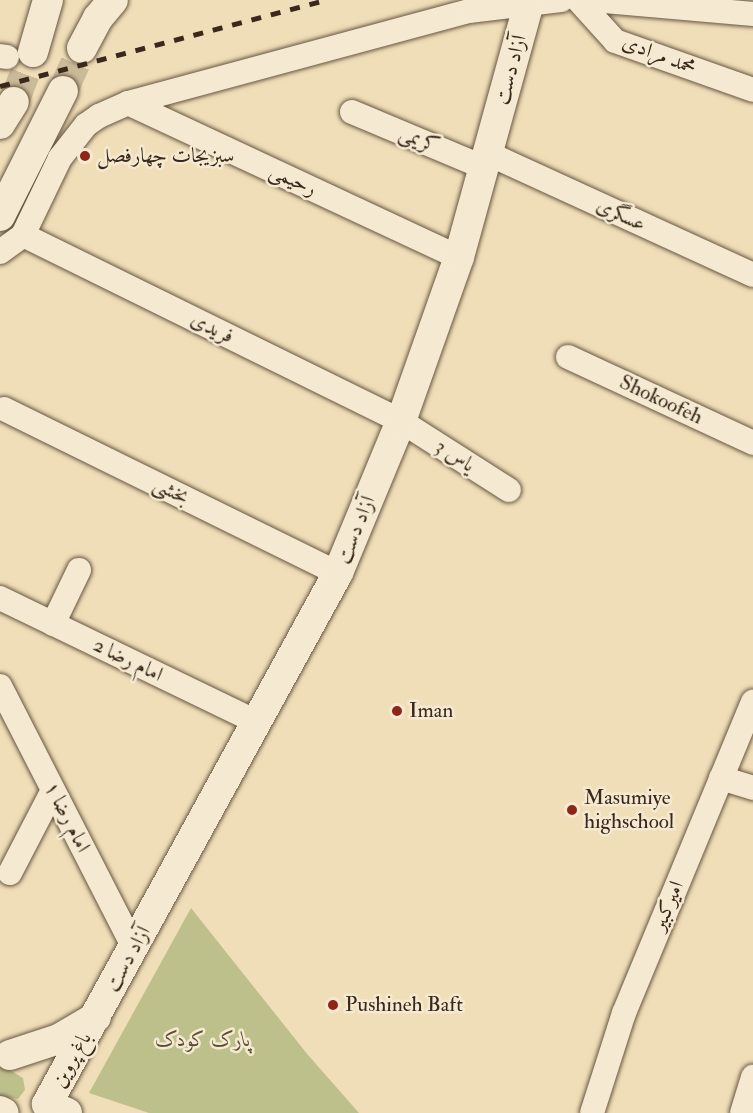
<!DOCTYPE html>
<html>
<head>
<meta charset="utf-8">
<style>
	body { margin:0 }
	#map { position:relative; width:753px; height:1113px; overflow:hidden; background:#f0deb8; font-family:"IM FELL Double Pica",Amiri,serif }
	div>[style] { position:absolute }
	.green>* { inset:0; background:#bec08b }
	.tertiary-tunnel>* { height:30px; margin-top:-15px; transform-origin:0; background:repeating-linear-gradient(90deg,#cbba99 0 30px,transparent 0 45px) }
	.roads { filter:drop-shadow(0 0 2px #675642) drop-shadow(0 0 2px #675642) }
	.minor>* { height:24px; margin:-12px; padding:0 12px; transform-origin:12px; border-radius:12px; background:#f5ead1 }
	.tertiary>* { height:30px; margin:-15px; padding:0 15px; transform-origin:15px; border-radius:15px; background:#f5ead1 }
	.rail>* { height:4.5px; margin-top:-2.25px; transform-origin:0; background:repeating-linear-gradient(90deg,#39281b 0 10px,transparent 0 20px) }
	.dots>* { width:16px; height:16px; translate:-50% -50%; box-sizing:border-box; border:3px solid #f5ead1; border-radius:50% }
	span { translate:-50% -50%; white-space:nowrap; text-align:center; line-height:1.15; -webkit-text-stroke:5px #f5ead1; paint-order:stroke }
	.street-label { font-size:21px; color:#39281b }
	.poi-label { font-size:21px; color:#39281b }
	.left { translate:0 -50%; text-align:left }
	.park-label { font-size:21px; color:#5a4e37; font-style:italic }
</style>
</head>
<body>
<div id="map">
	<div class="green">
		<div style="clip-path:polygon(191px 908px,308px 1055px,359px 1113px,149px 1113px,89px 1093px)"></div>
		<div style="clip-path:polygon(0 1064px,23px 1078px,25px 1090px,18px 1099px,0 1096px)"></div>
	</div>
	<div class="tertiary-tunnel">
		<div style="left:63px;top:91px;width:47px;rotate:-66.2deg"></div>
		<div style="left:14px;top:102px;width:53px;rotate:-69.2deg"></div>
	</div>
	<div class="roads">
		<div class="minor">
			<div style="left:578px;top:0;width:55px;rotate:47.9deg"></div>
			<div style="left:615px;top:41px;width:146px;rotate:19.5deg"></div>
			<div style="left:593px;top:0;width:161px;rotate:5deg"></div>
			<div style="left:0;top:56px;width:7px;rotate:8deg"></div>
			<div style="left:128px;top:103px;width:365px;rotate:25deg"></div>
			<div style="left:352px;top:112px;width:144px;rotate:22.8deg"></div>
			<div style="left:489px;top:154px;width:290px;rotate:24.6deg"></div>
			<div style="left:23px;top:235px;width:421px;rotate:26.2deg"></div>
			<div style="left:401px;top:421px;width:128px;rotate:32.6deg"></div>
			<div style="left:0;top:252px;width:29px;rotate:-36deg"></div>
			<div style="left:23px;top:235px;width:85px;rotate:-64.3deg"></div>
			<div style="left:60px;top:158px;width:42px;rotate:-51.8deg"></div>
			<div style="left:86px;top:125px;width:16px;rotate:-35deg"></div>
			<div style="left:99px;top:116px;width:32px;rotate:-24deg"></div>
			<div style="left:128px;top:103px;width:354px;rotate:-15.1deg"></div>
			<div style="left:470px;top:11px;width:92px;rotate:-6.9deg"></div>
			<div style="left:568px;top:357px;width:204px;rotate:24.9deg"></div>
			<div style="left:4px;top:409px;width:372px;rotate:26.2deg"></div>
			<div style="left:0;top:598px;width:285px;rotate:25.8deg"></div>
			<div style="left:53px;top:624px;width:60px;rotate:-64.3deg"></div>
			<div style="left:0;top:686px;width:294px;rotate:62.9deg"></div>
			<div style="left:721px;top:778px;width:34px;rotate:17deg"></div>
			<div style="left:10px;top:873px;width:93px;rotate:-62.6deg"></div>
			<div style="left:592px;top:1113px;width:105px;rotate:-72.3deg"></div>
			<div style="left:624px;top:1013px;width:337px;rotate:-67.5deg"></div>
			<div style="left:742px;top:1113px;width:38px;rotate:-73deg"></div>
		</div>
		<div class="tertiary">
			<div style="left:82px;top:48px;width:34px;rotate:-62deg"></div>
			<div style="left:98px;top:18px;width:23px;rotate:-50deg"></div>
			<div style="left:33px;top:52px;width:54px;rotate:-73.9deg"></div>
			<div style="left:0;top:124px;width:26px;rotate:-58deg"></div>
			<div style="left:0;top:216px;width:140px;rotate:-63.3deg"></div>
			<div style="left:10px;top:1055px;width:52px;rotate:-18.1deg"></div>
			<div style="left:59px;top:1039px;width:43px;rotate:-30.7deg"></div>
			<div style="left:0;top:1111px;width:4px;rotate:27deg"></div>
			<div style="left:67px;top:1113px;width:22px;rotate:-156deg"></div>
			<div style="left:47px;top:1104px;width:606px;rotate:-61.28deg"></div>
			<div style="left:338px;top:573px;width:165px;rotate:-67.5deg"></div>
			<div style="left:401px;top:421px;width:174px;rotate:-70.5deg"></div>
			<div style="left:459px;top:257px;width:260px;rotate:-74.6deg"></div>
		</div>
	</div>
	<div class="rail">
		<div style="left:0;top:86px;width:336px;rotate:-14.8deg"></div>
	</div>
	<div class="dots">
		<div style="left:85px;top:156px;background:#8f2418"></div>
		<div style="left:397px;top:711px;background:#8f2418"></div>
		<div style="left:572px;top:810px;background:#8f2418"></div>
		<div style="left:333px;top:1005px;background:#8f2418"></div>
	</div>
	<div class="street-label">
		<span style="left:659px;top:55px;rotate:21deg">محمد مرادی</span>
		<span style="left:511px;top:70px;rotate:-75deg">آزاد دست</span>
		<span style="left:419px;top:140px;rotate:23deg">کریمی</span>
		<span style="left:293px;top:180px;rotate:25deg">رحیمی</span>
		<span style="left:621px;top:215px;rotate:25deg">عسگری</span>
		<span style="left:212px;top:328px;rotate:26deg">فریدی</span>
		<span style="left:661px;top:400px;rotate:25deg">Shokoofeh</span>
		<span style="left:455px;top:456px;rotate:33deg">یاس 3</span>
		<span style="left:171px;top:491px;rotate:26deg">بخشی</span>
		<span style="left:356px;top:530px;rotate:-68deg">آزاد دست</span>
		<span style="left:128px;top:660px;rotate:26deg">امام رضا 2</span>
		<span style="left:67px;top:817px;rotate:63deg">امام رضا ۱</span>
		<span style="left:668px;top:906px;rotate:-67deg">امیرکبیر</span>
		<span style="left:128px;top:959px;rotate:-61deg">آزاد دست</span>
		<span style="left:72px;top:1060px;rotate:-61deg">باغ پروین</span>
	</div>
	<div class="poi-label">
		<span class="left" style="left:97px;top:156px">سبزیجات چهارفصل</span>
		<span class="left" style="left:409px;top:711px">Iman</span>
		<span class="left" style="left:584px;top:810px">Masumiye<br>highschool</span>
		<span class="left" style="left:345px;top:1005px">Pushineh Baft</span>
	</div>
	<div class="park-label">
		<span style="left:203px;top:1040px">پارک کودک</span>
	</div>
</div>
</body>
</html>
